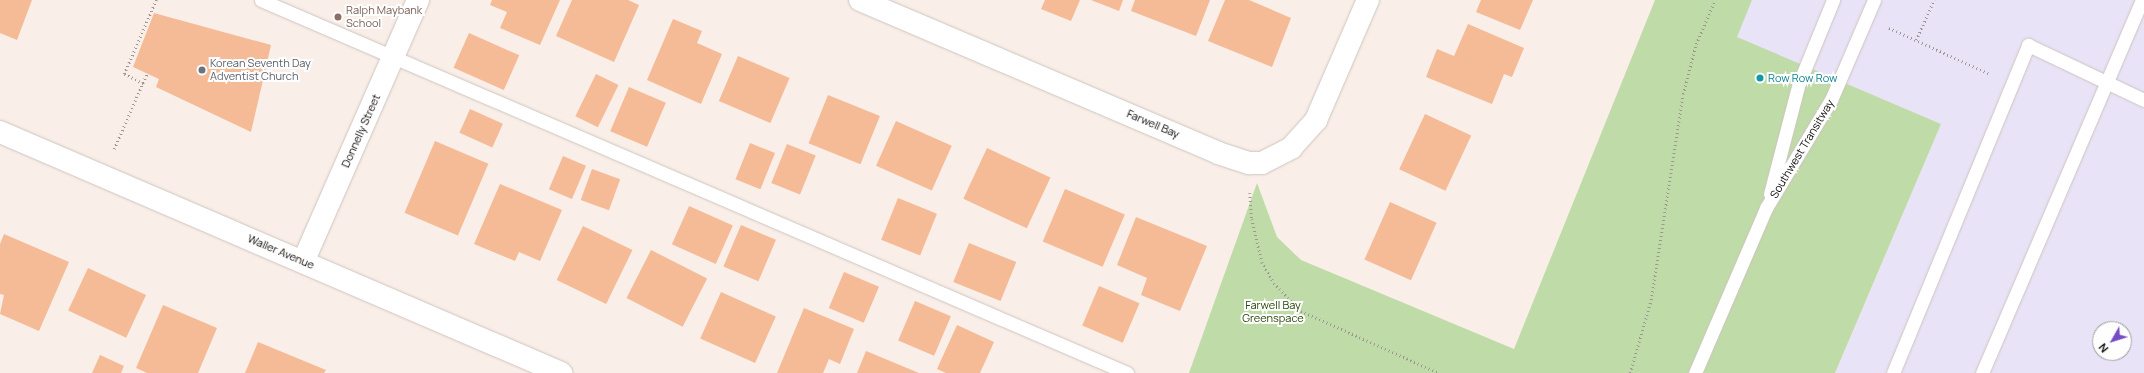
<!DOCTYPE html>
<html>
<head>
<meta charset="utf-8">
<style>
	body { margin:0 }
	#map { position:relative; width:2144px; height:373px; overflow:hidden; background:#f9eee8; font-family:Manrope,sans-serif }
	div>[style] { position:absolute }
	.industrial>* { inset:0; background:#e9e3f8 }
	.green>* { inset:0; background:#bfdca8 }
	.building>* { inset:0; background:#f5bb96; transform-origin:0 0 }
	.path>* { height:2.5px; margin-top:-1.25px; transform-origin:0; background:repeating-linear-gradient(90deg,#9f9793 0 1px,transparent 0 4px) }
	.roads { filter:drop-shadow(0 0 1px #cec4be) drop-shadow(0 0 1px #cec4be) }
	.service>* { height:13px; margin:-6.5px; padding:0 6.5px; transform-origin:6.5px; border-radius:6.5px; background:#fff }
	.minor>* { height:22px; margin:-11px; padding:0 11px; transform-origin:11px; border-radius:11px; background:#fff }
	.dots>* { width:11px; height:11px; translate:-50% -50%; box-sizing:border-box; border:2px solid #fefefe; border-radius:50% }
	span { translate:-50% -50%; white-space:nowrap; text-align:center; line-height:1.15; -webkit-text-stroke:4px #fefefe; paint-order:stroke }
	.education-label { font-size:11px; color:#785e54 }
	.left { translate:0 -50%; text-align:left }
	.worship-label { font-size:11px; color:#5b616d }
	.culture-label { font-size:11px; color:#0d838f }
	.street-label { font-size:11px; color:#0e0b09 }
	.park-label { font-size:11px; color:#294508 }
	.north { position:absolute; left:2092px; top:321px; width:40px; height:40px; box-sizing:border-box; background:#fefefe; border:1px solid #9e9d9c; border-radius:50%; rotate:231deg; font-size:11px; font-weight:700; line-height:16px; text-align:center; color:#0e0b09 }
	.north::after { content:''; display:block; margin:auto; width:14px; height:18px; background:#764cc5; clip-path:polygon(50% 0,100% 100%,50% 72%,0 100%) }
</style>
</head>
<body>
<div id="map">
	<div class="industrial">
		<div style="clip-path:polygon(evenodd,1752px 0,2144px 0,2144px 373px,1835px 373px,1941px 124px,1736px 37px,1752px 0,2100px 329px,2124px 329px,2124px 353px,2100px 353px,2100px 329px)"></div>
	</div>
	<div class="green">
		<div style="clip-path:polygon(1655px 0,1752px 0,1737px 37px,1941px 124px,1835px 373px,1189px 373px,1257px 183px,1277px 237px,1301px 260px,1514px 349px)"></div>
	</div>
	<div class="building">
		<div style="clip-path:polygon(0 0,32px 0,17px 40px,0 33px)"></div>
		<div style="clip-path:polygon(492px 0,560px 0,540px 45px,500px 28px,507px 12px,490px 5px)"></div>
		<div style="clip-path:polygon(572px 0,628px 0,639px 5px,614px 62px,556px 36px)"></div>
		<div style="clip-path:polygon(1045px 0,1080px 0,1071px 21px,1041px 9px)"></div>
		<div style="clip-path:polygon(1091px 0,1123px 0,1119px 11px)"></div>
		<div style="clip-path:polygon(1135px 0,1210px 0,1196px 36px,1131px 11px)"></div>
		<div style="clip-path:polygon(1225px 0,1249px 0,1291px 18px,1272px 67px,1208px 41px)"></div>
		<div style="clip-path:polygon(1481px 0,1533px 0,1520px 30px,1476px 12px)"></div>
		<div style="clip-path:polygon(154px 13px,271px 45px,251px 132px,156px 87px,159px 79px,133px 67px)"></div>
		<div style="clip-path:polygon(673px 19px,702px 31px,697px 43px,722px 54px,701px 104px,647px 80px)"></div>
		<div style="clip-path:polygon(1468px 24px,1524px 48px,1512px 77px,1504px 74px,1492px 104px,1426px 77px,1437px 49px,1454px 56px)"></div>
		<div style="left:469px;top:33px;width:55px;height:38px;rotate:24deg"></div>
		<div style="left:738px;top:56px;width:56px;height:49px;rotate:23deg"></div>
		<div style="left:596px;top:74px;width:25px;height:47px;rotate:26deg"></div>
		<div style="left:629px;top:87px;width:40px;height:48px;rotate:23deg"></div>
		<div style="left:828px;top:95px;width:56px;height:52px;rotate:22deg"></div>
		<div style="left:470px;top:109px;width:36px;height:26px;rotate:24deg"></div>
		<div style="left:1425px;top:114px;width:51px;height:61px;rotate:25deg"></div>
		<div style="left:896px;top:121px;width:61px;height:49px;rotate:24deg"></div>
		<div style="left:435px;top:141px;width:58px;height:78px;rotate:23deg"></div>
		<div style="left:750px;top:143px;width:27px;height:39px;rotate:22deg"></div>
		<div style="left:787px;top:144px;width:31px;height:42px;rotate:22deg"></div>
		<div style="left:987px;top:148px;width:70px;height:56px;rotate:25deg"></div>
		<div style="left:563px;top:156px;width:25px;height:36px;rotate:23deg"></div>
		<div style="left:592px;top:169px;width:30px;height:33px;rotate:20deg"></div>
		<div style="clip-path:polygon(500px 184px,562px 210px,540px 261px,519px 252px,515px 261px,474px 244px)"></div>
		<div style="left:1065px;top:189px;width:65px;height:57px;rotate:23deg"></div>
		<div style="left:898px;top:198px;width:42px;height:45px;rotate:22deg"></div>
		<div style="left:1390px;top:202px;width:51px;height:63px;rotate:24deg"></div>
		<div style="left:689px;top:206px;width:48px;height:42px;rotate:24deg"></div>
		<div style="clip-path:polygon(1136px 217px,1207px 246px,1180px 311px,1141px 295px,1147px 278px,1117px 265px)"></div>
		<div style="left:741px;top:225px;width:38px;height:45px;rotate:23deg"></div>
		<div style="left:583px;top:226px;width:55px;height:60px;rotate:26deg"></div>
		<div style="clip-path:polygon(4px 234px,69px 262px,39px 331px,0 314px,4px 295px,0 294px,0 244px)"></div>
		<div style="left:969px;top:243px;width:51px;height:42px;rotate:22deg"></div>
		<div style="left:651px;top:250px;width:63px;height:54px;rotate:27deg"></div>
		<div style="left:88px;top:268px;width:64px;height:47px;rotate:25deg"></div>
		<div style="left:844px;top:272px;width:38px;height:39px;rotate:23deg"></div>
		<div style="left:1099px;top:286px;width:44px;height:43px;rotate:23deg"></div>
		<div style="left:721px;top:292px;width:60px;height:51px;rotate:24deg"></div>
		<div style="left:915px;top:301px;width:39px;height:43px;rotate:23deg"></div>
		<div style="clip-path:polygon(163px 305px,217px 328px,198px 373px,147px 373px,136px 368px)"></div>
		<div style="clip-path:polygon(804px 308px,854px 329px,840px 364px,829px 359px,823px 373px,777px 373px)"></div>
		<div style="clip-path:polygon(957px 325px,994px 342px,980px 373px,946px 373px,937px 369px)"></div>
		<div style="clip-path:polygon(258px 342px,326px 370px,324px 373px,245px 373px)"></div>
		<div style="clip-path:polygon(866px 351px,919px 373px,857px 373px)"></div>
		<div style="clip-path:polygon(100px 355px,124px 366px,121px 373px,92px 373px)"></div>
	</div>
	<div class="path">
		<div style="left:1889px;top:28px;width:111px;rotate:24.5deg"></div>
		<div style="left:1916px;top:40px;width:44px;rotate:-65.8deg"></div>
		<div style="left:143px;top:84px;width:21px;rotate:-152deg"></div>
		<div style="left:124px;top:74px;width:81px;rotate:-66.6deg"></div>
		<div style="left:114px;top:149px;width:83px;rotate:-66.5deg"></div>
		<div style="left:1250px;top:193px;width:26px;rotate:86deg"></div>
		<div style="left:1252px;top:219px;width:44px;rotate:76.9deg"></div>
		<div style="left:1262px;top:262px;width:24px;rotate:60deg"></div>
		<div style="left:1274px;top:283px;width:39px;rotate:46deg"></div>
		<div style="left:1301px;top:311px;width:151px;rotate:24.2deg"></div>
		<div style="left:1630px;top:373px;width:76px;rotate:-74deg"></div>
		<div style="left:1651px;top:300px;width:208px;rotate:-81.2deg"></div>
		<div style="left:1683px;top:94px;width:52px;rotate:-75.4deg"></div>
		<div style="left:1696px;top:44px;width:48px;rotate:-66.6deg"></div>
	</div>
	<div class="roads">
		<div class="service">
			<div style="left:261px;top:0;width:943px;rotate:23.3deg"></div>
			<div style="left:1770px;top:194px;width:115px;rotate:-75.4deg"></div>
			<div style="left:1799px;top:83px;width:90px;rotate:-67.7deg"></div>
			<div style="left:1695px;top:373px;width:180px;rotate:-66.7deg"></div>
			<div style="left:1766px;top:208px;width:126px;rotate:-59deg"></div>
			<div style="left:1831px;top:100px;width:109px;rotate:-66.7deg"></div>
			<div style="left:1893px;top:373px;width:355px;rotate:-67.6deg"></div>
			<div style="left:2028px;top:45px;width:128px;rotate:25.4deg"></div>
			<div style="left:1982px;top:373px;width:406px;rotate:-66.8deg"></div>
		</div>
		<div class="minor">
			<div style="left:860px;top:0;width:389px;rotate:23.1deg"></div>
			<div style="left:1218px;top:153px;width:33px;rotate:18deg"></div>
			<div style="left:1249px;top:163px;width:13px"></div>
			<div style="left:1262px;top:163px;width:33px;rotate:-27deg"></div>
			<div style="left:1291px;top:148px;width:38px;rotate:-48deg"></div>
			<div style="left:1316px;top:120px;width:131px;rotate:-66.6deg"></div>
			<div style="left:0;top:132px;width:611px;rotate:23.25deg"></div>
			<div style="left:303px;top:262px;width:286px;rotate:-66.3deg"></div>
		</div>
	</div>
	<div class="dots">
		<div style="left:338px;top:17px;background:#8d6e63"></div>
		<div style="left:202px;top:70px;background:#6b7280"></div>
		<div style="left:1760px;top:78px;background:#0f9aa8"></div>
	</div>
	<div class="education-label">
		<span class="left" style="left:346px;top:17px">Ralph Maybank<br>School</span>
	</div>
	<div class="worship-label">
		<span class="left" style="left:210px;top:70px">Korean Seventh Day<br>Adventist Church</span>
	</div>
	<div class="culture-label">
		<span class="left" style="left:1768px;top:78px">Row Row Row</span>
	</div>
	<div class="street-label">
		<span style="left:1153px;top:124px;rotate:23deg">Farwell Bay</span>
		<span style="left:361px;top:131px;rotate:-66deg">Donnelly Street</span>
		<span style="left:1802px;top:149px;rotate:-59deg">Southwest Transitway</span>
		<span style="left:281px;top:252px;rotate:23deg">Waller Avenue</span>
	</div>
	<div class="park-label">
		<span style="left:1273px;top:312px">Farwell Bay<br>Greenspace</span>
	</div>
	<div class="north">N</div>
</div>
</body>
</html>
